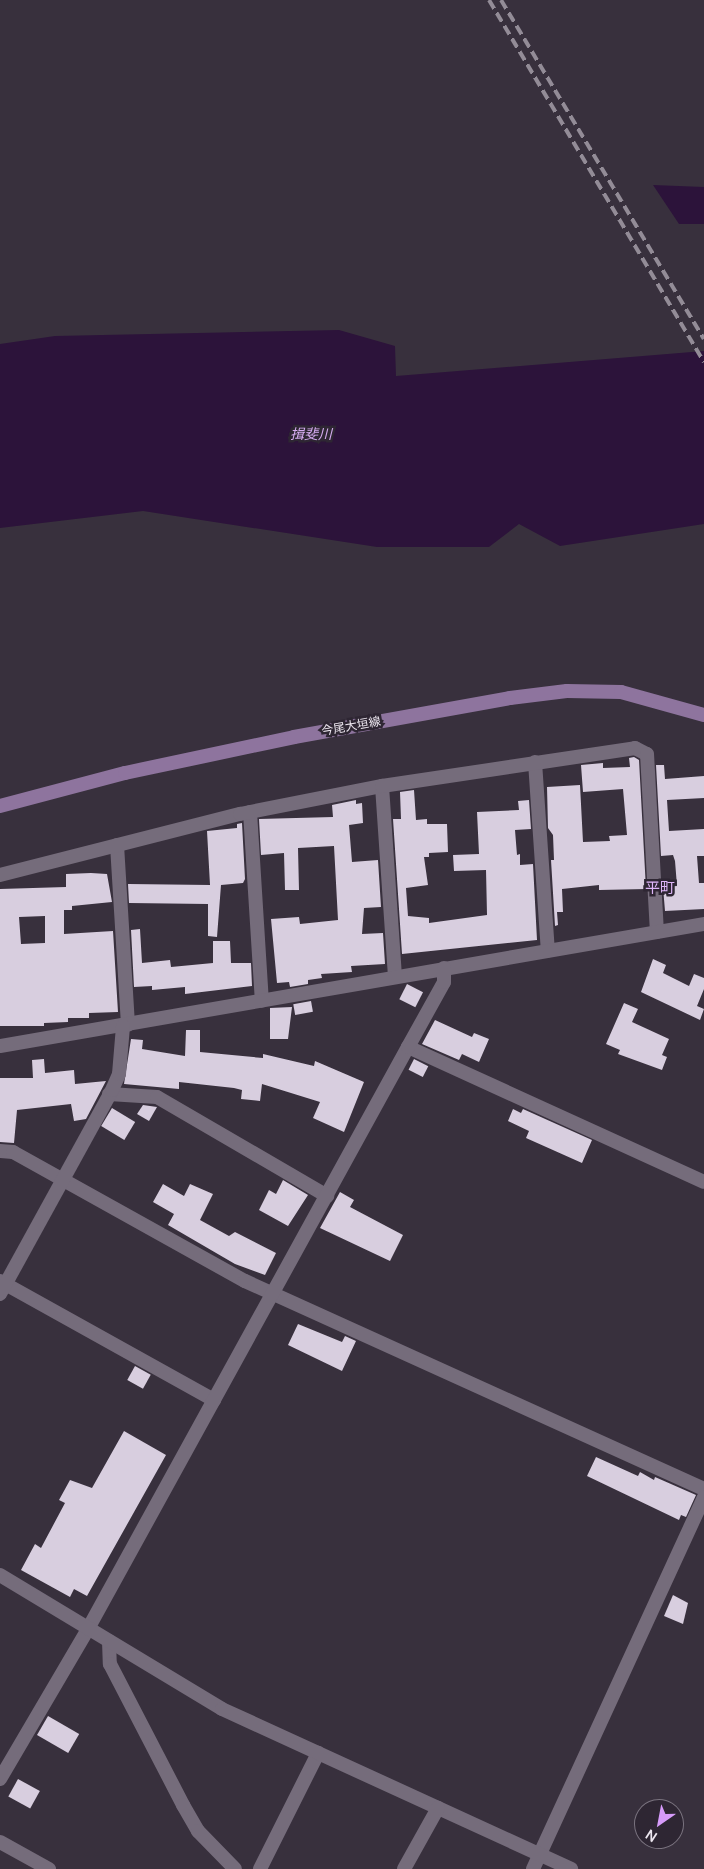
<!DOCTYPE html>
<html>
<head>
<meta charset="utf-8">
<style>
	body { margin:0 }
	#map { position:relative; width:704px; height:1869px; overflow:hidden; background:#38303d; font-family:Manrope,"Noto Sans JP",sans-serif }
	div>[style] { position:absolute }
	.water>* { inset:0; background:#2c133a }
	.building>* { inset:0; background:#d8cedf; transform-origin:0 0 }
	.minor>* { height:14px; margin:-7px; padding:0 7px; transform-origin:7px; border-radius:7px; background:#756c7b }
	.tertiary>* { height:14px; margin:-7px; padding:0 7px; transform-origin:7px; border-radius:7px; background:#756c7b }
	.secondary>* { height:14px; margin:-7px; padding:0 7px; transform-origin:7px; border-radius:7px; background:#8e749e }
	.rail>* { height:4px; margin-top:-2px; transform-origin:0; background:repeating-linear-gradient(90deg,#938c97 0 10px,transparent 0 15px) }
	span { translate:-50% -50%; white-space:nowrap; text-align:center; line-height:1.15; -webkit-text-stroke:5px #2e2633; paint-order:stroke }
	.street-label { font-size:12px; color:#ede7f0 }
	.water-label { font-size:14px; color:#d6acf1; font-style:italic }
	.quarter-label { font-size:15px; color:#deb6f8 }
	.north { position:absolute; left:634px; top:1799px; width:50px; height:50px; box-sizing:border-box; background:#2e2633; border:1px solid #7a737f; border-radius:50%; rotate:213deg; font-size:14px; font-weight:700; line-height:20px; text-align:center; color:#ede7f0 }
	.north::after { content:''; display:block; margin:auto; width:18px; height:22px; background:#d69bfa; clip-path:polygon(50% 0,100% 100%,50% 72%,0 100%) }
</style>
</head>
<body>
<div id="map">
	<div class="water">
		<div style="clip-path:polygon(653px 185px,704px 187px,704px 224px,679px 224px)"></div>
		<div style="clip-path:polygon(339px 330px,395px 346px,396px 376px,704px 351px,704px 524px,560px 546px,519px 524px,489px 547px,377px 547px,143px 511px,0 528px,0 344px,55px 336px)"></div>
	</div>
	<div class="building">
		<div style="clip-path:polygon(634px 757px,639px 760px,646px 889px,599px 890px,599px 885px,562px 889px,563px 912px,557px 912px,558px 925px,555px 926px,551px 860px,554px 860px,553px 835px,548px 828px,547px 787px,580px 785px,583px 842px,610px 841px,609px 836px,627px 835px,623px 789px,583px 792px,581px 765px,603px 763px,603px 768px,630px 767px,629px 758px)"></div>
		<div style="clip-path:polygon(656px 765px,664px 765px,665px 779px,704px 776px,704px 798px,667px 800px,669px 831px,704px 829px,704px 856px,697px 856px,699px 883px,704px 883px,704px 909px,665px 911px,663px 887px,677px 886px,675px 861px,673px 855px,661px 856px)"></div>
		<div style="clip-path:polygon(414px 790px,416px 820px,427px 819px,427px 824px,447px 824px,448px 852px,429px 853px,429px 857px,424px 857px,428px 885px,406px 888px,408px 916px,429px 918px,429px 923px,487px 915px,486px 870px,454px 871px,453px 855px,479px 854px,477px 812px,519px 810px,518px 801px,529px 800px,531px 829px,515px 830px,517px 855px,520px 854px,520px 865px,533px 864px,537px 940px,402px 954px,393px 819px,401px 819px,400px 792px)"></div>
		<div style="clip-path:polygon(356px 800px,356px 804px,362px 803px,363px 823px,349px 825px,352px 862px,378px 860px,381px 907px,364px 908px,362px 934px,383px 933px,385px 964px,351px 966px,352px 972px,321px 974px,322px 978px,308px 980px,308px 984px,290px 987px,289px 982px,277px 983px,271px 919px,299px 917px,300px 924px,338px 920px,334px 846px,298px 848px,299px 890px,285px 890px,284px 853px,261px 855px,259px 819px,333px 817px,332px 805px)"></div>
		<div style="clip-path:polygon(242px 823px,245px 879px,243px 883px,221px 885px,217px 937px,208px 936px,208px 904px,129px 903px,128px 884px,210px 885px,207px 831px,237px 828px,237px 824px)"></div>
		<div style="clip-path:polygon(evenodd,91px 873px,107px 874px,112px 902px,72px 906px,72px 910px,64px 910px,64px 934px,113px 931px,118px 1012px,89px 1013px,89px 1018px,68px 1018px,68px 1022px,44px 1023px,44px 1026px,0 1026px,0 889px,66px 887px,66px 874px,91px 873px,45px 916px,45px 943px,21px 944px,19px 917px,45px 916px)"></div>
		<div style="clip-path:polygon(140px 929px,142px 963px,170px 960px,171px 967px,213px 963px,213px 941px,230px 941px,231px 963px,251px 963px,252px 986px,185px 994px,185px 987px,152px 990px,152px 986px,134px 987px,131px 930px)"></div>
		<div style="clip-path:polygon(653px 959px,666px 965px,663px 973px,689px 986px,694px 974px,704px 978px,704px 989px,697px 1006px,704px 1009px,700px 1020px,641px 992px)"></div>
		<div style="left:407px;top:984px;width:18px;height:17px;rotate:27deg"></div>
		<div style="left:311px;top:1001px;width:11px;height:18px;rotate:80deg"></div>
		<div style="clip-path:polygon(624px 1003px,638px 1009px,632px 1022px,669px 1039px,662px 1055px,667px 1057px,662px 1070px,618px 1054px,620px 1050px,606px 1044px)"></div>
		<div style="clip-path:polygon(292px 1007px,288px 1039px,270px 1039px,270px 1008px)"></div>
		<div style="clip-path:polygon(435px 1020px,472px 1037px,474px 1033px,489px 1039px,479px 1062px,462px 1054px,459px 1060px,422px 1044px)"></div>
		<div style="clip-path:polygon(186px 1030px,200px 1030px,200px 1052px,263px 1058px,263px 1054px,314px 1066px,315px 1061px,364px 1082px,344px 1132px,313px 1118px,320px 1102px,262px 1084px,260px 1101px,241px 1099px,242px 1090px,234px 1088px,179px 1082px,179px 1089px,124px 1084px,131px 1039px,143px 1040px,142px 1049px,185px 1056px)"></div>
		<div style="clip-path:polygon(44px 1059px,45px 1073px,74px 1070px,75px 1084px,106px 1081px,86px 1119px,74px 1121px,71px 1104px,17px 1110px,14px 1143px,0 1142px,0 1078px,33px 1078px,32px 1060px)"></div>
		<div style="left:414px;top:1059px;width:16px;height:12px;rotate:27deg"></div>
		<div style="clip-path:polygon(143px 1105px,157px 1107px,149px 1121px,137px 1114px)"></div>
		<div style="left:112px;top:1108px;width:27px;height:21px;rotate:31deg"></div>
		<div style="clip-path:polygon(513px 1109px,521px 1113px,523px 1109px,592px 1140px,582px 1163px,526px 1138px,529px 1131px,508px 1121px)"></div>
		<div style="clip-path:polygon(283px 1180px,308px 1195px,288px 1226px,259px 1210px,269px 1190px,276px 1194px)"></div>
		<div style="clip-path:polygon(163px 1184px,184px 1196px,190px 1184px,213px 1194px,200px 1220px,229px 1236px,235px 1232px,276px 1253px,265px 1275px,235px 1264px,168px 1225px,174px 1214px,153px 1202px)"></div>
		<div style="clip-path:polygon(340px 1192px,354px 1200px,350px 1207px,403px 1235px,390px 1261px,320px 1228px)"></div>
		<div style="clip-path:polygon(298px 1324px,342px 1342px,345px 1336px,356px 1341px,342px 1371px,288px 1345px)"></div>
		<div style="left:135px;top:1366px;width:18px;height:16px;rotate:29deg"></div>
		<div style="clip-path:polygon(124px 1431px,166px 1455px,87px 1596px,74px 1589px,70px 1597px,21px 1570px,35px 1544px,41px 1548px,65px 1503px,59px 1500px,70px 1480px,92px 1488px)"></div>
		<div style="clip-path:polygon(596px 1457px,638px 1476px,640px 1472px,654px 1480px,655px 1477px,696px 1495px,686px 1517px,681px 1515px,679px 1520px,587px 1476px)"></div>
		<div style="clip-path:polygon(673px 1595px,688px 1603px,683px 1624px,664px 1616px)"></div>
		<div style="left:48px;top:1716px;width:36px;height:22px;rotate:30deg"></div>
		<div style="left:18px;top:1779px;width:25px;height:20px;rotate:29deg"></div>
	</div>
	<div class="minor">
		<div style="left:535px;top:762px;width:189px;rotate:86.1deg"></div>
		<div style="left:382px;top:786px;width:191px;rotate:86.1deg"></div>
		<div style="left:250px;top:812px;width:189px;rotate:86.4deg"></div>
		<div style="left:117px;top:845px;width:180px;rotate:86.5deg"></div>
		<div style="left:0;top:875px;width:248px;rotate:-14.3deg"></div>
		<div style="left:240px;top:814px;width:145px;rotate:-11.2deg"></div>
		<div style="left:382px;top:786px;width:256px;rotate:-8.5deg"></div>
		<div style="left:635px;top:748px;width:13px;rotate:27deg"></div>
		<div style="left:647px;top:754px;width:178px;rotate:86.8deg"></div>
		<div style="left:0;top:1046px;width:714px;rotate:-9.83deg"></div>
		<div style="left:408px;top:1047px;width:325px;rotate:24.5deg"></div>
		<div style="left:109px;top:1094px;width:48px;rotate:3.6deg"></div>
		<div style="left:157px;top:1097px;width:197px;rotate:30.2deg"></div>
		<div style="left:0;top:1151px;width:13px;rotate:4deg"></div>
		<div style="left:13px;top:1152px;width:265px;rotate:29.1deg"></div>
		<div style="left:245px;top:1281px;width:504px;rotate:24.38deg"></div>
		<div style="left:0;top:1281px;width:245px;rotate:29.1deg"></div>
		<div style="left:0;top:1294px;width:233px;rotate:-61.2deg"></div>
		<div style="left:112px;top:1090px;width:17px;rotate:-66deg"></div>
		<div style="left:119px;top:1074px;width:48px;rotate:-85.2deg"></div>
		<div style="left:109px;top:1641px;width:23px;rotate:88deg"></div>
		<div style="left:110px;top:1664px;width:159px;rotate:62.6deg"></div>
		<div style="left:183px;top:1805px;width:30px;rotate:60deg"></div>
		<div style="left:198px;top:1831px;width:53px;rotate:45.8deg"></div>
		<div style="left:0;top:1779px;width:176px;rotate:-59.6deg"></div>
		<div style="left:89px;top:1627px;width:662px;rotate:-61.19deg"></div>
		<div style="left:408px;top:1047px;width:74px;rotate:-61deg"></div>
		<div style="left:444px;top:982px;width:14px;rotate:-90deg"></div>
		<div style="left:260px;top:1869px;width:130px;rotate:-63.4deg"></div>
		<div style="left:533px;top:1869px;width:409px;rotate:-65.3deg"></div>
	</div>
	<div class="tertiary">
		<div style="left:0;top:1575px;width:259px;rotate:31.1deg"></div>
		<div style="left:222px;top:1709px;width:384px;rotate:24.6deg"></div>
		<div style="left:0;top:1842px;width:56px;rotate:28.9deg"></div>
		<div style="left:404px;top:1869px;width:70px;rotate:-60.9deg"></div>
	</div>
	<div class="secondary">
		<div style="left:0;top:806px;width:129px;rotate:-14.8deg"></div>
		<div style="left:125px;top:773px;width:173px;rotate:-12deg"></div>
		<div style="left:294px;top:737px;width:219px;rotate:-10.2deg"></div>
		<div style="left:510px;top:698px;width:57px;rotate:-7deg"></div>
		<div style="left:567px;top:691px;width:54px;rotate:1.1deg"></div>
		<div style="left:621px;top:692px;width:86px;rotate:15.5deg"></div>
	</div>
	<div class="rail">
		<div style="left:489px;top:0;width:421px;rotate:59.3deg"></div>
		<div style="left:501px;top:0;width:395px;rotate:59.1deg"></div>
	</div>
	<div class="street-label">
		<span style="left:351px;top:726px;rotate:-10deg">今尾大垣線</span>
	</div>
	<div class="water-label">
		<span style="left:311px;top:434px">揖斐川</span>
	</div>
	<div class="quarter-label">
		<span style="left:660px;top:888px">平町</span>
	</div>
	<div class="north">N</div>
</div>
</body>
</html>
